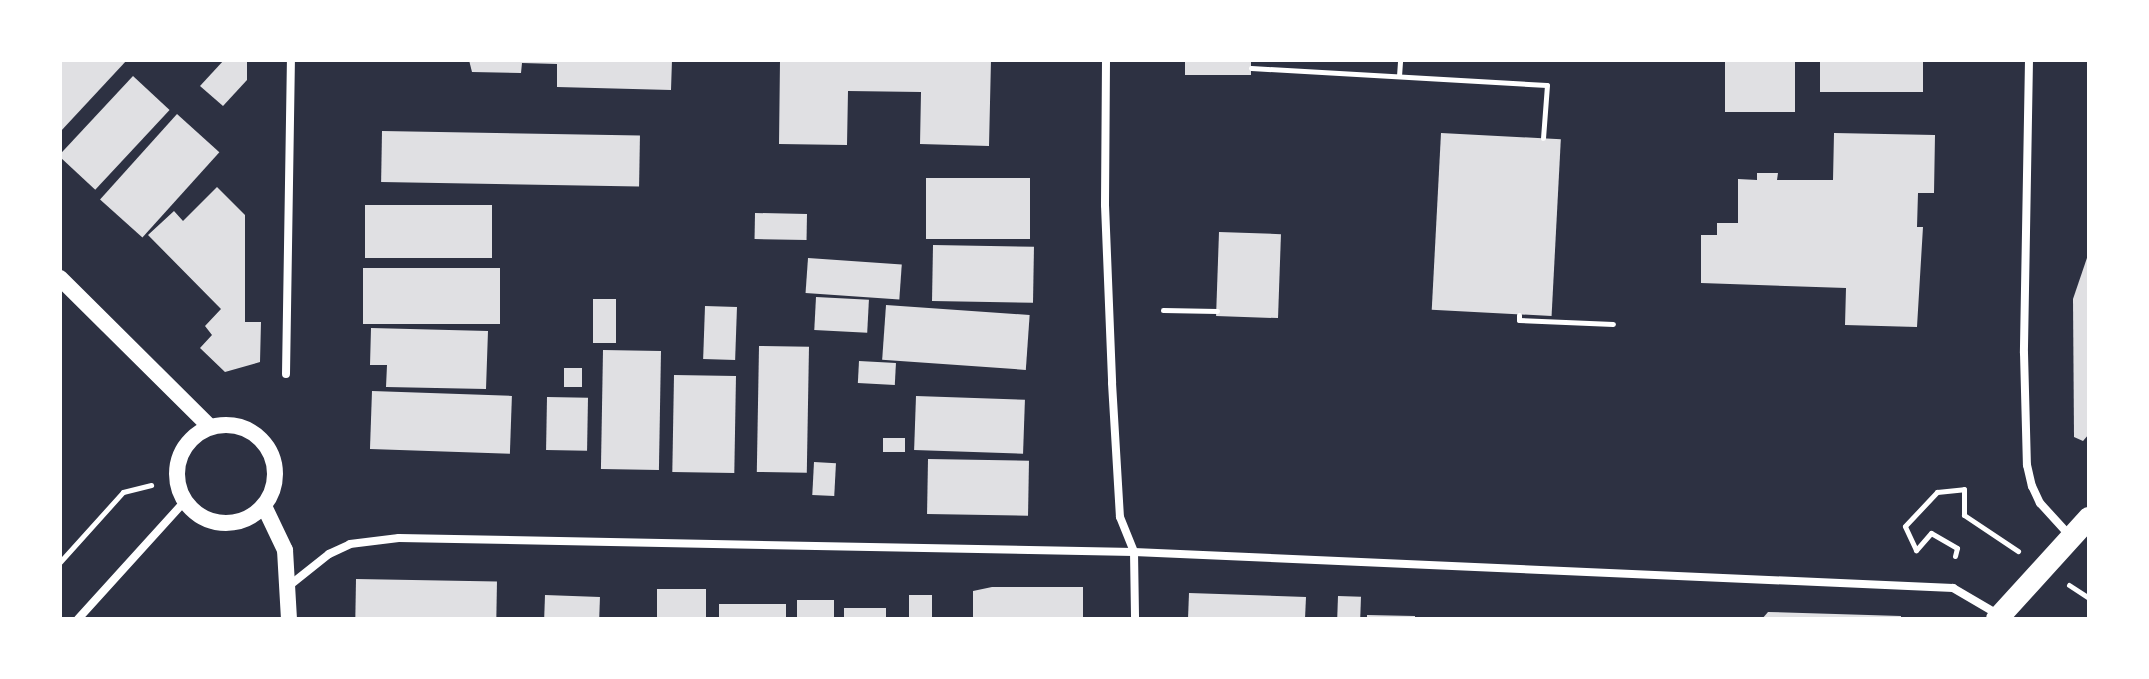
<!DOCTYPE html>
<html>
<head>
<meta charset="utf-8">
<style>
	body { margin:0 }
	#map { position:relative; width:2149px; height:679px; overflow:hidden; background:#2d3142; font-family:"Libre Baskerville",serif }
	div>[style] { position:absolute }
	.building>* { inset:0; background:#e0e0e3; transform-origin:0 0 }
	.path>* { height:5px; margin:-2.5px; padding:0 2.5px; transform-origin:2.5px; border-radius:2.5px; background:#fff }
	.minor>* { height:8px; margin:-4px; padding:0 4px; transform-origin:4px; border-radius:4px; background:#fff }
	.secondary>* { height:16px; margin:-8px; padding:0 8px; transform-origin:8px; border-radius:8px; background:#fff }
	.secondary>.ring { margin:-8px; padding:0; box-sizing:content-box; background:none; border:16px solid #fff; border-radius:50% }
	.trunk>* { height:22px; margin:-11px; padding:0 11px; transform-origin:11px; border-radius:11px; background:#fff }
	span { translate:-50% -50%; white-space:nowrap; text-align:center; line-height:1.15; -webkit-text-stroke:8px #fff; paint-order:stroke }
	.frame { position:absolute; inset:0; border:62px solid #fff; pointer-events:none }
</style>
</head>
<body>
<div id="map">
	<div class="building">
		<div style="clip-path:polygon(60px 60px,127px 60px,60px 132px)"></div>
		<div style="clip-path:polygon(224px 60px,247px 60px,247px 80px,223px 106px,200px 86px)"></div>
		<div style="clip-path:polygon(469px 60px,672px 60px,671px 90px,557px 87px,557px 64px,522px 63px,521px 73px,472px 72px)"></div>
		<div style="clip-path:polygon(780px 60px,991px 60px,989px 146px,920px 144px,921px 92px,848px 91px,847px 145px,779px 144px)"></div>
		<div style="left:1185px;top:60px;width:66px;height:15px"></div>
		<div style="left:1725px;top:60px;width:70px;height:52px"></div>
		<div style="left:1820px;top:60px;width:103px;height:32px"></div>
		<div style="left:133px;top:76px;width:50px;height:109px;rotate:43deg"></div>
		<div style="left:177px;top:114px;width:57px;height:115px;rotate:42deg"></div>
		<div style="left:382px;top:131px;width:258px;height:51px;rotate:1deg"></div>
		<div style="left:1441px;top:133px;width:120px;height:177px;rotate:3deg"></div>
		<div style="clip-path:polygon(1834px 133px,1935px 135px,1934px 193px,1918px 193px,1917px 227px,1923px 227px,1917px 327px,1845px 325px,1846px 288px,1701px 283px,1701px 235px,1717px 235px,1717px 223px,1738px 223px,1738px 179px,1757px 180px,1757px 173px,1778px 173px,1777px 180px,1833px 180px)"></div>
		<div style="left:926px;top:178px;width:104px;height:61px"></div>
		<div style="clip-path:polygon(217px 187px,245px 215px,245px 322px,261px 322px,260px 362px,225px 372px,200px 348px,212px 335px,205px 326px,221px 309px,148px 235px,174px 211px,183px 221px)"></div>
		<div style="left:365px;top:205px;width:127px;height:53px"></div>
		<div style="left:755px;top:213px;width:52px;height:26px;rotate:1deg"></div>
		<div style="left:1219px;top:232px;width:62px;height:84px;rotate:2deg"></div>
		<div style="left:933px;top:245px;width:101px;height:56px;rotate:1deg"></div>
		<div style="clip-path:polygon(2089px 252px,2089px 434px,2083px 441px,2074px 437px,2073px 299px)"></div>
		<div style="left:808px;top:258px;width:94px;height:35px;rotate:4deg"></div>
		<div style="left:363px;top:268px;width:137px;height:56px"></div>
		<div style="left:816px;top:297px;width:53px;height:33px;rotate:3deg"></div>
		<div style="left:593px;top:299px;width:23px;height:44px"></div>
		<div style="left:886px;top:305px;width:144px;height:55px;rotate:4deg"></div>
		<div style="left:705px;top:306px;width:32px;height:53px;rotate:2deg"></div>
		<div style="clip-path:polygon(371px 328px,488px 331px,486px 389px,386px 387px,387px 365px,370px 365px)"></div>
		<div style="left:759px;top:346px;width:50px;height:126px;rotate:1deg"></div>
		<div style="left:603px;top:350px;width:58px;height:119px;rotate:1deg"></div>
		<div style="left:859px;top:361px;width:37px;height:22px;rotate:3deg"></div>
		<div style="left:564px;top:368px;width:18px;height:19px"></div>
		<div style="left:674px;top:375px;width:62px;height:97px;rotate:1deg"></div>
		<div style="left:372px;top:391px;width:140px;height:58px;rotate:2deg"></div>
		<div style="left:916px;top:396px;width:109px;height:54px;rotate:2deg"></div>
		<div style="left:547px;top:397px;width:41px;height:53px;rotate:1deg"></div>
		<div style="left:883px;top:438px;width:22px;height:14px"></div>
		<div style="left:928px;top:459px;width:101px;height:55px;rotate:1deg"></div>
		<div style="left:814px;top:462px;width:22px;height:33px;rotate:3deg"></div>
		<div style="left:356px;top:579px;width:141px;height:40px;rotate:1deg"></div>
		<div style="clip-path:polygon(992px 587px,1083px 587px,1083px 619px,973px 619px,973px 591px)"></div>
		<div style="left:657px;top:589px;width:49px;height:30px"></div>
		<div style="clip-path:polygon(1189px 593px,1306px 597px,1305px 619px,1188px 619px)"></div>
		<div style="left:545px;top:595px;width:55px;height:24px;rotate:2deg"></div>
		<div style="left:909px;top:595px;width:23px;height:24px"></div>
		<div style="left:1338px;top:596px;width:23px;height:23px;rotate:2deg"></div>
		<div style="left:797px;top:600px;width:37px;height:19px"></div>
		<div style="left:719px;top:604px;width:67px;height:15px"></div>
		<div style="left:886px;top:608px;width:11px;height:42px;rotate:90deg"></div>
		<div style="clip-path:polygon(1768px 612px,1901px 616px,1901px 619px,1762px 619px)"></div>
		<div style="clip-path:polygon(1367px 615px,1415px 616px,1415px 619px,1367px 619px)"></div>
	</div>
	<div class="path">
		<div style="left:1251px;top:68px;width:296px;rotate:3.3deg"></div>
		<div style="left:1547px;top:85px;width:53px;rotate:94.3deg"></div>
		<div style="left:1399px;top:76px;width:16px;rotate:-86deg"></div>
		<div style="left:1163px;top:310px;width:54px;rotate:1.1deg"></div>
		<div style="left:1519px;top:315px;width:5px;rotate:90deg"></div>
		<div style="left:1519px;top:320px;width:94px;rotate:2.4deg"></div>
		<div style="left:1955px;top:556px;width:8px;rotate:-76deg"></div>
		<div style="left:1957px;top:548px;width:30px;rotate:-150deg"></div>
		<div style="left:1931px;top:533px;width:23px;rotate:131deg"></div>
		<div style="left:1916px;top:550px;width:26px;rotate:-115deg"></div>
		<div style="left:1905px;top:526px;width:47px;rotate:-46.7deg"></div>
		<div style="left:1937px;top:492px;width:27px;rotate:-6deg"></div>
		<div style="left:1964px;top:489px;width:26px;rotate:90deg"></div>
		<div style="left:1964px;top:515px;width:65px;rotate:33.7deg"></div>
		<div style="left:60px;top:562px;width:94px;rotate:-48deg"></div>
		<div style="left:123px;top:492px;width:29px;rotate:-14deg"></div>
		<div style="left:2069px;top:585px;width:24px;rotate:33deg"></div>
	</div>
	<div class="minor">
		<div style="left:1106px;top:60px;width:145px;rotate:90.4deg"></div>
		<div style="left:1105px;top:205px;width:178px;rotate:87.7deg"></div>
		<div style="left:1112px;top:383px;width:134px;rotate:86.6deg"></div>
		<div style="left:1120px;top:517px;width:38px;rotate:68deg"></div>
		<div style="left:1134px;top:552px;width:67px;rotate:89.1deg"></div>
		<div style="left:2029px;top:60px;width:293px;rotate:91deg"></div>
		<div style="left:2024px;top:353px;width:112px;rotate:88.5deg"></div>
		<div style="left:2027px;top:465px;width:22px;rotate:77deg"></div>
		<div style="left:2032px;top:486px;width:19px;rotate:65deg"></div>
		<div style="left:2040px;top:503px;width:46px;rotate:47.6deg"></div>
		<div style="left:286px;top:374px;width:314px;rotate:-89.1deg"></div>
		<div style="left:290px;top:585px;width:50px;rotate:-38.5deg"></div>
		<div style="left:329px;top:554px;width:23px;rotate:-25deg"></div>
		<div style="left:350px;top:544px;width:49px;rotate:-7deg"></div>
		<div style="left:399px;top:538px;width:735px;rotate:1.09deg"></div>
		<div style="left:1134px;top:552px;width:820px;rotate:2.52deg"></div>
		<div style="left:1953px;top:588px;width:53px;rotate:30.4deg"></div>
		<div style="left:78px;top:619px;width:159px;rotate:-47.8deg"></div>
	</div>
	<div class="secondary">
		<div style="left:60px;top:278px;width:211px;rotate:44.8deg"></div>
		<div class="ring" style="left:177px;top:425px;width:82px;height:82px"></div>
		<div style="left:264px;top:506px;width:49px;rotate:64.5deg"></div>
		<div style="left:285px;top:550px;width:69px;rotate:86.7deg"></div>
	</div>
	<div class="trunk">
		<div style="left:1997px;top:619px;width:137px;rotate:-47.7deg"></div>
	</div>
	<div class="frame"></div>
</div>
</body>
</html>
